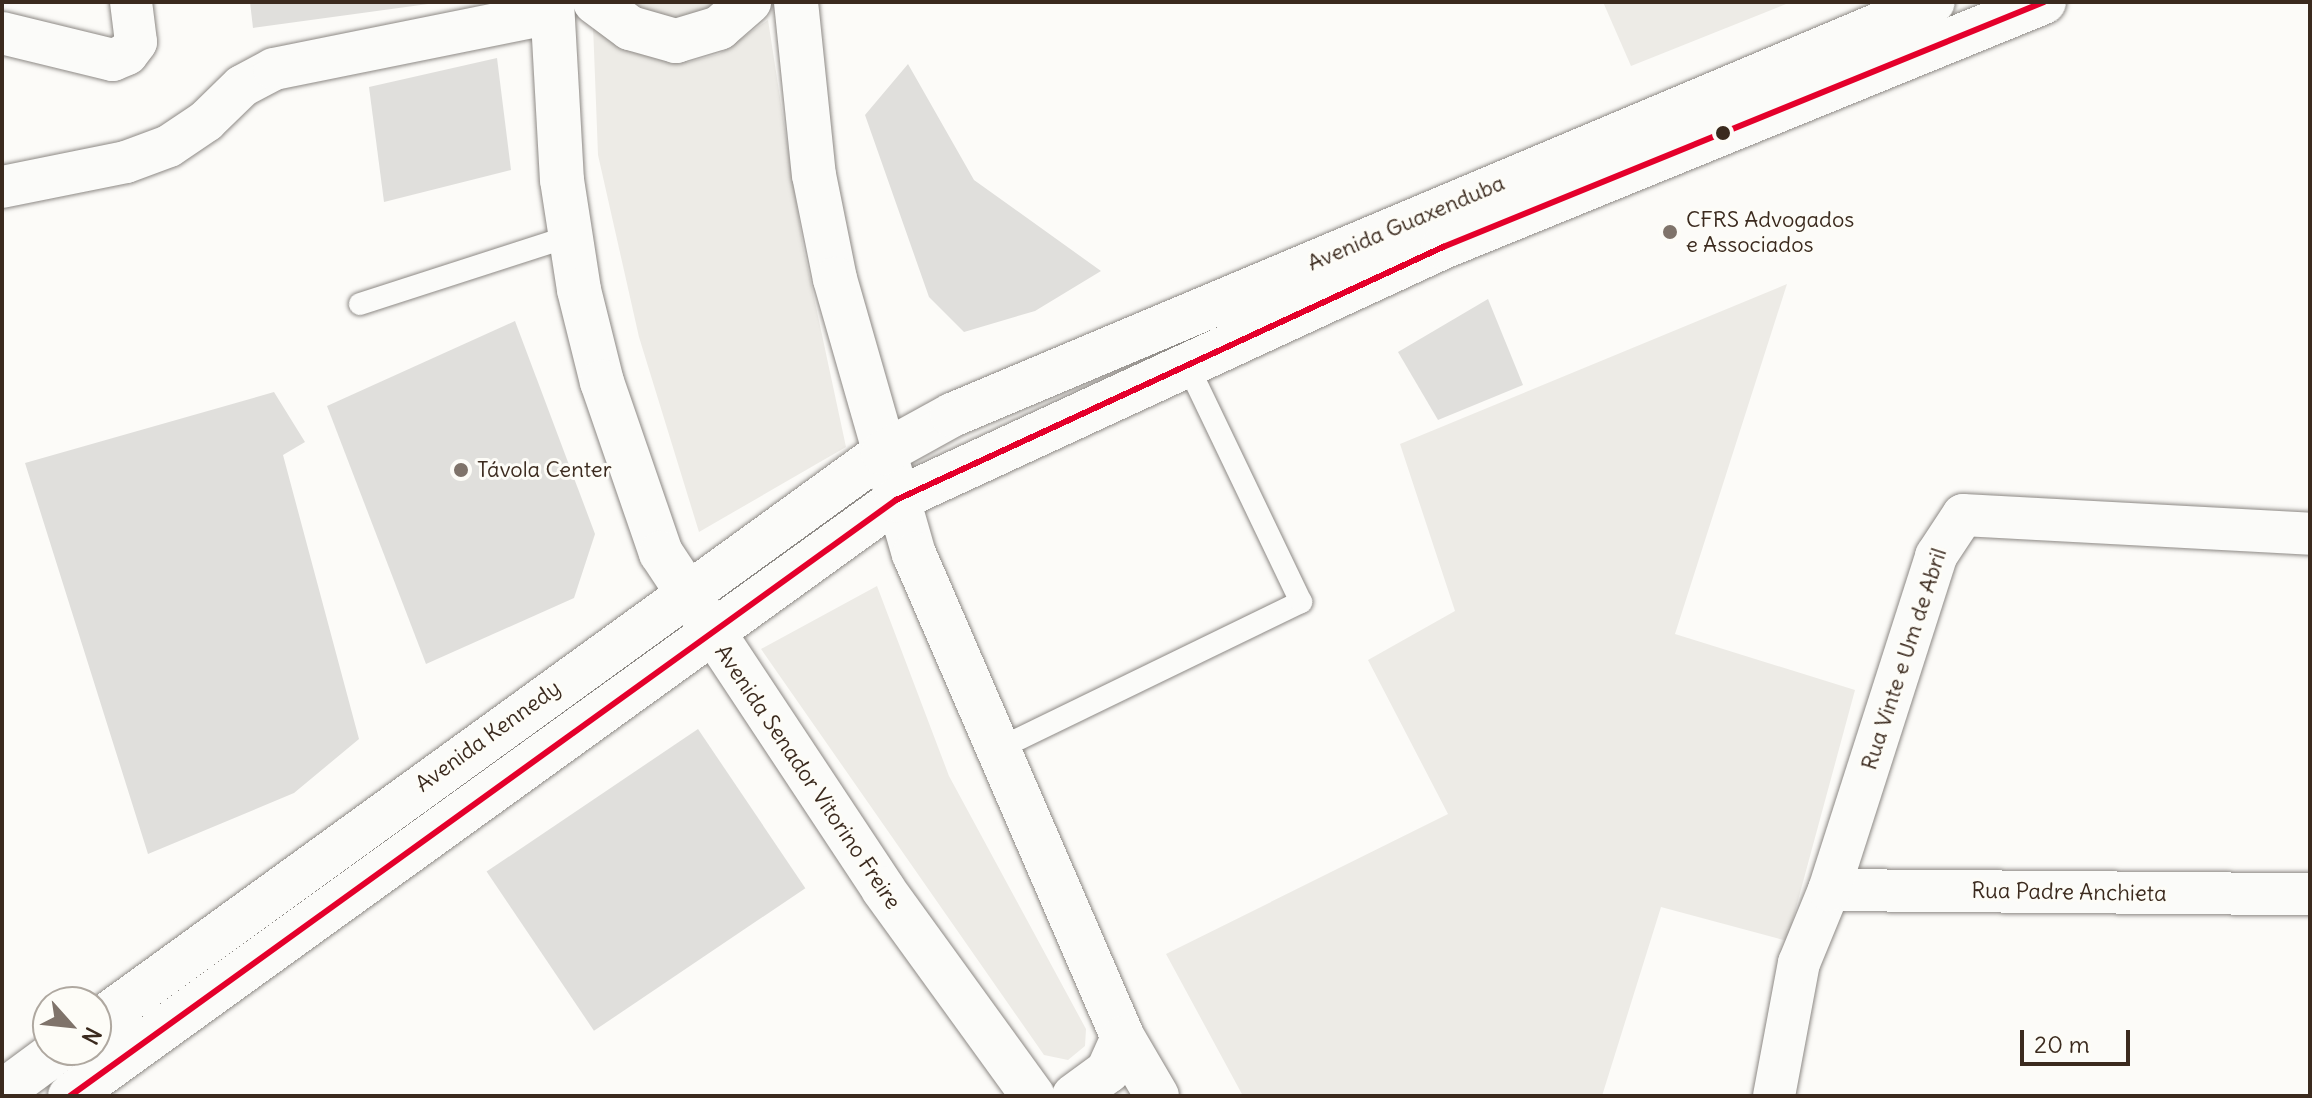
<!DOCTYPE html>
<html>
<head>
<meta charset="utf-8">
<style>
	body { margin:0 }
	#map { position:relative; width:2312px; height:1098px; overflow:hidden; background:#fcfbf8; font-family:Delius,sans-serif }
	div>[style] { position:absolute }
	.green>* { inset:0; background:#edebe6 }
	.building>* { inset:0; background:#e0dfdc; transform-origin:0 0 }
	.roads { filter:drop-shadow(0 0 2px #8d8985) drop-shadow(0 0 2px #8d8985) }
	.lane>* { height:22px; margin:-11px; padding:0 11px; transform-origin:11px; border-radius:11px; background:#fbfbf9 }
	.street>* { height:42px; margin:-21px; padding:0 21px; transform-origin:21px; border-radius:21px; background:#fbfbf9 }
	.primary>* { height:44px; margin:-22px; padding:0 22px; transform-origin:22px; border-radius:22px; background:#fbfbf9 }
	.bus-1>* { height:6px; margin:-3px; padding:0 3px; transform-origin:3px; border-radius:3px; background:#e4002b }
	.dots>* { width:22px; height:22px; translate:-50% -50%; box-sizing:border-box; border:4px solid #fdfcf7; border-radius:50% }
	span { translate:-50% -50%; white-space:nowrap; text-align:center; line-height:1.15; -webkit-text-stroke:6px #fdfcf7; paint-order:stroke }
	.poi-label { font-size:22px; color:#3b2a1e }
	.left { translate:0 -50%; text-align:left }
	.street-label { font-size:22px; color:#3b2a1e }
	.frame { position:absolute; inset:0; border:4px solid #3b2a1e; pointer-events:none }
	.north { position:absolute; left:32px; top:986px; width:80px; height:80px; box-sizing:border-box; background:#fdfcf7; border:2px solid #afa8a0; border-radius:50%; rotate:117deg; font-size:22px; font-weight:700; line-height:32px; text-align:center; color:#3b2a1e }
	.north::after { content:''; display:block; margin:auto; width:28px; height:36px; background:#7f736a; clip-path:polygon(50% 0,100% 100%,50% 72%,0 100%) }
	.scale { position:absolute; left:2020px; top:1030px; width:110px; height:36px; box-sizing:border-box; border:4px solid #3b2a1e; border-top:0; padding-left:10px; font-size:24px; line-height:28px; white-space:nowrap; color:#3b2a1e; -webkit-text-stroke:6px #fdfcf7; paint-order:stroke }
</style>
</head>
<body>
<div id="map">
	<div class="green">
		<div style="clip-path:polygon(632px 2px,724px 2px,697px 22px,643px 12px)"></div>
		<div style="clip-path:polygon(1603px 2px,1791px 2px,1631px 66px)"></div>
		<div style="clip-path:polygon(768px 20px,803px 246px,846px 447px,699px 532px,639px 337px,598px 155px,593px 25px,656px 57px,689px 62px,719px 54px)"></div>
		<div style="clip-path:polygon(1787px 284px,1675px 634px,1855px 690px,1787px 941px,1661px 907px,1602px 1096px,1243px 1096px,1166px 954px,1448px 814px,1368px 660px,1455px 611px,1400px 444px)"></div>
		<div style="clip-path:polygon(877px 586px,949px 776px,1086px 1029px,1085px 1046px,1068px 1060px,1044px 1055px,761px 649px)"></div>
	</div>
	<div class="building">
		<div style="clip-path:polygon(250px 2px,428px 2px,428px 4px,253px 28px)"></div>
		<div style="clip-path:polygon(497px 58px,511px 170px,384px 202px,369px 87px)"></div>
		<div style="clip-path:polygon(908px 64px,974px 180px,1101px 271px,1035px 311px,964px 332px,929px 297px,865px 115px)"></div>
		<div style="clip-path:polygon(1488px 299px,1523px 385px,1438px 420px,1398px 352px)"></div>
		<div style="clip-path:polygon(515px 321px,595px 534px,574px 598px,426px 664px,327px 406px)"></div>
		<div style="clip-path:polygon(274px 392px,305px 442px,283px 455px,359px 739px,294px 793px,148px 854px,25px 463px)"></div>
		<div style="left:698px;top:729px;width:192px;height:255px;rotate:56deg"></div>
	</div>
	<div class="roads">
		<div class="lane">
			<div style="left:360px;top:304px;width:222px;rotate:-17.9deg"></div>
			<div style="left:998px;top:749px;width:337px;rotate:-25.9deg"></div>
			<div style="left:1301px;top:602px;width:264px;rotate:-115.6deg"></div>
		</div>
		<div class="street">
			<div style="left:2px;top:33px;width:114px;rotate:13.7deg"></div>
			<div style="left:113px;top:60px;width:15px;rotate:-23deg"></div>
			<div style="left:127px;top:54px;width:15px;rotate:-53deg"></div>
			<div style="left:136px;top:42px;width:40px;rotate:-97.1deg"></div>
			<div style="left:2px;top:187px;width:126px;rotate:-11.4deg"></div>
			<div style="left:126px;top:162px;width:46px;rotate:-20.4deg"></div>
			<div style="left:169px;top:146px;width:45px;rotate:-34deg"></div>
			<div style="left:206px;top:121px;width:50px;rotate:-44.2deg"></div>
			<div style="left:242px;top:86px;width:36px;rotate:-28deg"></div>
			<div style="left:274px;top:69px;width:283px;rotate:-11.4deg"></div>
			<div style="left:1829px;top:890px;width:481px;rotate:0.5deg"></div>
			<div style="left:1774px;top:1096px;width:135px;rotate:-79.4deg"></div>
			<div style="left:1799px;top:963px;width:79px;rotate:-67.7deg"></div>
			<div style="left:1829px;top:890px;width:351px;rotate:-72.2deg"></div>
			<div style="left:1936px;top:556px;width:49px;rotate:-56.6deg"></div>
			<div style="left:1963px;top:515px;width:348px;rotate:3.1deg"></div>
		</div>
		<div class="primary">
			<div style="left:552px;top:2px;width:178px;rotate:86.8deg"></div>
			<div style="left:562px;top:180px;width:111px;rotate:81.2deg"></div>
			<div style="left:579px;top:290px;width:95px;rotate:76deg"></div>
			<div style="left:602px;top:382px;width:181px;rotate:71deg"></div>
			<div style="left:661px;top:553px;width:403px;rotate:56.5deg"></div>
			<div style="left:883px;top:889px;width:256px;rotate:54.1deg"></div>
			<div style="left:595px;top:2px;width:44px;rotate:36.6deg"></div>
			<div style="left:630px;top:28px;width:48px;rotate:15.8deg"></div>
			<div style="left:676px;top:41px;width:45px;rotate:-16.8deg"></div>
			<div style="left:719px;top:28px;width:40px;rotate:-41deg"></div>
			<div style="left:796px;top:2px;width:174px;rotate:84.1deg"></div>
			<div style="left:814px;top:175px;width:106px;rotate:78.6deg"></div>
			<div style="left:835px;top:279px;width:286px;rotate:74deg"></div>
			<div style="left:914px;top:554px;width:527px;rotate:66.64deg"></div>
			<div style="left:1123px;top:1038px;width:67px;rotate:59.6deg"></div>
			<div style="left:96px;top:1023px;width:972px;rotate:-35.91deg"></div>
			<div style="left:883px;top:453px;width:79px;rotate:-28.8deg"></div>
			<div style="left:952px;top:415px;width:1064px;rotate:-22.83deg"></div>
			<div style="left:2px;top:1092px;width:71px;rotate:-36.4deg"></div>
			<div style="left:70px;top:1096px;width:1019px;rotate:-35.81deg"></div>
			<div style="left:896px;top:500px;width:603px;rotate:-24.82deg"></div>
			<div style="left:1443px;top:247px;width:649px;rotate:-22.18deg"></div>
			<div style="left:1074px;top:1096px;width:42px;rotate:-36.3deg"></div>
			<div style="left:1108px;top:1071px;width:36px;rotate:-66deg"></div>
		</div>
	</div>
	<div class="bus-1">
		<div style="left:70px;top:1096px;width:1019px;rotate:-35.81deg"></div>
		<div style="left:896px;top:500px;width:603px;rotate:-24.82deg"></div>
		<div style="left:1443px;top:247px;width:649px;rotate:-22.18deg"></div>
	</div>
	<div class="dots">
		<div style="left:1723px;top:133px;background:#3b2a1e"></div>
		<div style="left:1670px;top:232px;background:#7f736a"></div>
		<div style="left:461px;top:470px;background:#7f736a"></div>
	</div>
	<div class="poi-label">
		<span class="left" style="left:1686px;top:232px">CFRS Advogados<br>e Associados</span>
		<span class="left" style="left:477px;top:470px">Távola Center</span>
	</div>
	<div class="street-label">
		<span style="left:1406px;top:223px;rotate:-23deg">Avenida Guaxenduba</span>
		<span style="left:1904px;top:659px;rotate:-72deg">Rua Vinte e Um de Abril</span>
		<span style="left:488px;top:736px;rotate:-36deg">Avenida Kennedy</span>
		<span style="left:808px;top:777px;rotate:56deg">Avenida Senador Vitorino Freire</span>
		<span style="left:2069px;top:892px;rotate:1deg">Rua Padre Anchieta</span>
	</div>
	<div class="frame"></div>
	<div class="north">N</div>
	<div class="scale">20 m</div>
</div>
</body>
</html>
